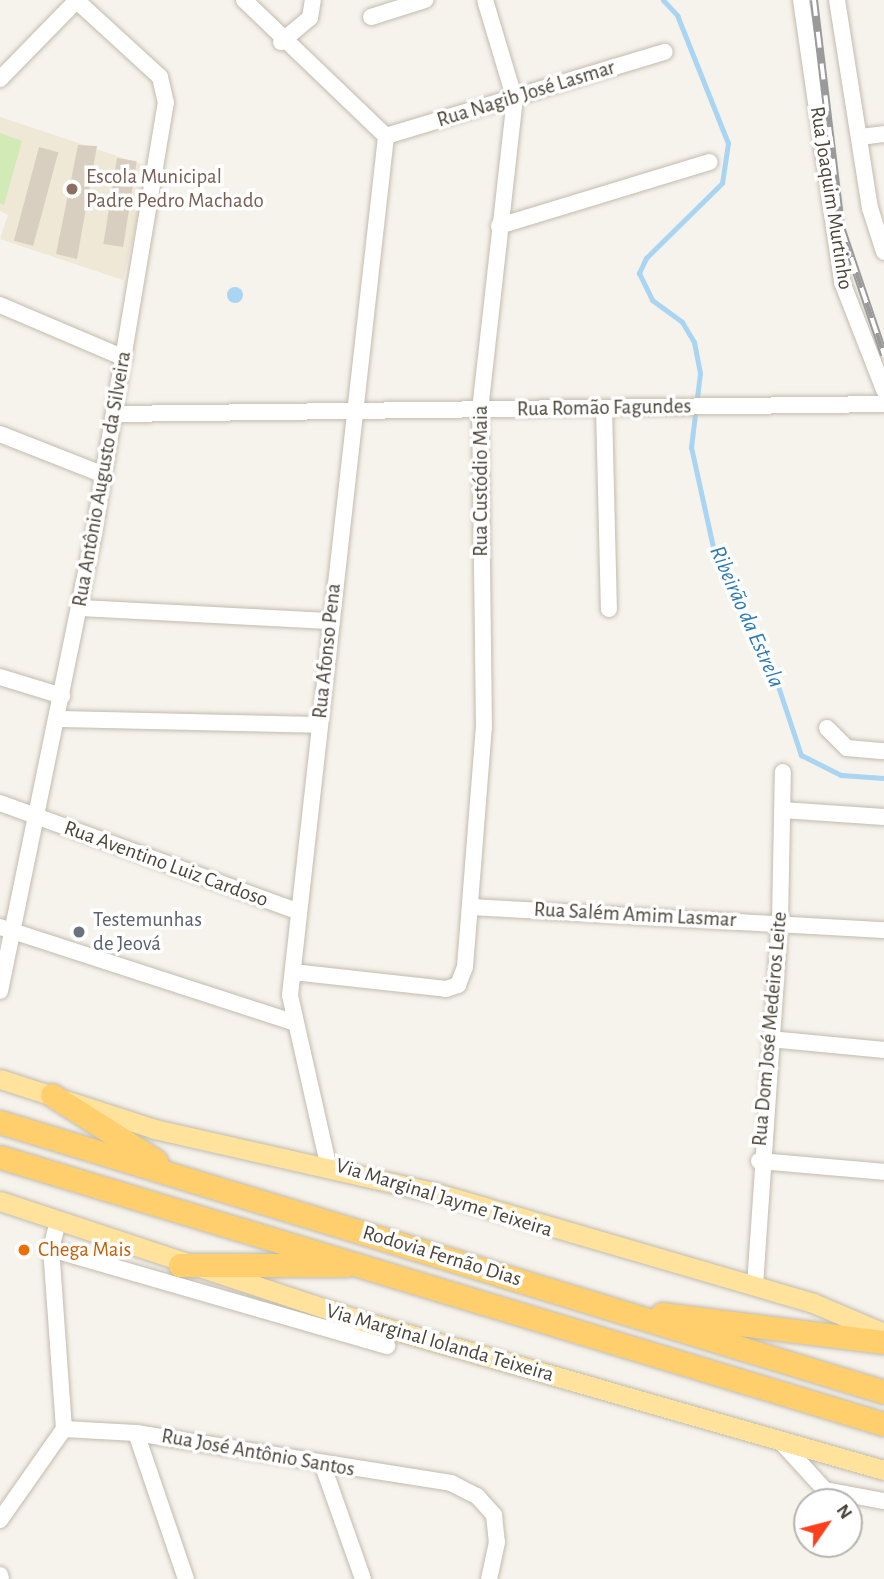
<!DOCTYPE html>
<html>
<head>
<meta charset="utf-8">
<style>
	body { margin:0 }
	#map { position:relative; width:884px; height:1579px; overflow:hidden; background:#f6f3ec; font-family:"Alegreya Sans",sans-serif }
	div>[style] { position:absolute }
	.education>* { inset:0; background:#efe8d6 }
	.green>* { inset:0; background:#d2eab5 }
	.water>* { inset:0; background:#a9d4f2 }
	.round { border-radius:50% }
	.stream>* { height:5px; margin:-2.5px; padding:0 2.5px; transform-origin:2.5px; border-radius:2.5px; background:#a9d4f2 }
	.building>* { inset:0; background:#d8cfc1; transform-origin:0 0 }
	.roads { filter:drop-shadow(0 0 2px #c2bbae) drop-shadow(0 0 2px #c2bbae) }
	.minor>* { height:16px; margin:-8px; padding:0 8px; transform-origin:8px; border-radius:8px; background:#fff }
	.major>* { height:19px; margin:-9.5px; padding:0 9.5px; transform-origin:9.5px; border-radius:9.5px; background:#ffe39c }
	.highway>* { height:23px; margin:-11.5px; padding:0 11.5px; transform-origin:11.5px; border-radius:11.5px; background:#ffcf6e }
	.rail>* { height:8px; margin-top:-4px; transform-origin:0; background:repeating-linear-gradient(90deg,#fff 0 16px,#9a9a9a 0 32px); box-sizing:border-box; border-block:2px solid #9a9a9a }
	.dots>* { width:19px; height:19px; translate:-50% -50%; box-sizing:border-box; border:4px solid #fff; border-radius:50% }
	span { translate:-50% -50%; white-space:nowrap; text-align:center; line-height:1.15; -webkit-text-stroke:7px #fff; paint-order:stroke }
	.street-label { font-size:21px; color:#4b4439 }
	.education-label { font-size:21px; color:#785e54 }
	.left { translate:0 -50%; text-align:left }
	.worship-label { font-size:21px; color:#5b616d }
	.food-label { font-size:21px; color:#c56008 }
	.water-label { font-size:23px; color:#2e7ab2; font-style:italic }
	.north { position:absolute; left:793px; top:1488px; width:70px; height:70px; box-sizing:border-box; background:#fff; border:2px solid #b7b4b0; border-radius:50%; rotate:55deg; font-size:19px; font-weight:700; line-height:28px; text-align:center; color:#4b4439 }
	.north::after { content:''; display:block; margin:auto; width:24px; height:32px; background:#fc3f1d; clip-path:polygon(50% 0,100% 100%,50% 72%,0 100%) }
</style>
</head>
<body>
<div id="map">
	<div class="education">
		<div style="clip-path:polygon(0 117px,150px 167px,123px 280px,0 239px,8px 215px,0 211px)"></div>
	</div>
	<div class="green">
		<div style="clip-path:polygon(0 133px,22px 141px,4px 205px,0 203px)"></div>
	</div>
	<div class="water">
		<div class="round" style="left:227px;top:287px;width:16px;height:16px"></div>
	</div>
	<div class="stream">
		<div style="left:663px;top:0;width:21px;rotate:47deg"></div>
		<div style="left:677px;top:15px;width:138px;rotate:68.3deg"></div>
		<div style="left:728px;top:143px;width:40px;rotate:98.5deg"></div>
		<div style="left:722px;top:183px;width:107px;rotate:135.4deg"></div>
		<div style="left:646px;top:258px;width:17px;rotate:115deg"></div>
		<div style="left:639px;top:273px;width:30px;rotate:64deg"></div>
		<div style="left:652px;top:300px;width:37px;rotate:36deg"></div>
		<div style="left:682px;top:322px;width:23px;rotate:59deg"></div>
		<div style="left:694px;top:342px;width:32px;rotate:79deg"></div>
		<div style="left:700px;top:373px;width:75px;rotate:96.9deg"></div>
		<div style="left:691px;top:447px;width:102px;rotate:77.6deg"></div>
		<div style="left:713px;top:547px;width:138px;rotate:64.2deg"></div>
		<div style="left:773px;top:671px;width:89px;rotate:71.6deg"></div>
		<div style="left:801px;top:755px;width:45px;rotate:26.6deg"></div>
		<div style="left:841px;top:775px;width:43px;rotate:4deg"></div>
	</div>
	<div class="building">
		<div style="clip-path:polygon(78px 145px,97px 146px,77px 259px,56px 254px)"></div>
		<div style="left:39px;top:147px;width:20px;height:97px;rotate:15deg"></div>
		<div style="left:117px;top:158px;width:20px;height:87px;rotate:9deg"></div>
	</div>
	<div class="roads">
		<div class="minor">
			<div style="left:244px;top:0;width:197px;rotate:43.8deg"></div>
			<div style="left:801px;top:0;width:285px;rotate:81.7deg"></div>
			<div style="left:842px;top:282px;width:116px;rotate:68.7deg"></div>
			<div style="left:837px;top:0;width:211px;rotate:81deg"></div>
			<div style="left:870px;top:208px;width:46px;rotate:72.3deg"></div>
			<div style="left:371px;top:17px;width:57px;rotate:-17.5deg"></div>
			<div style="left:281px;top:42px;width:38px;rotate:-40deg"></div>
			<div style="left:310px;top:18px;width:18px;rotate:-81deg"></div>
			<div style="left:0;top:79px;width:110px;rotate:-45.7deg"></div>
			<div style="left:386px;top:136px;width:291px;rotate:-16.8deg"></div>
			<div style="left:860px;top:137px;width:24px;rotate:-7deg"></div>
			<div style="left:499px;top:226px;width:220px;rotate:-16.9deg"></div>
			<div style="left:0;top:305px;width:135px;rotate:23.1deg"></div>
			<div style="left:604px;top:408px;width:201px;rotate:88.6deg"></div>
			<div style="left:114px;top:414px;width:770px;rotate:-0.74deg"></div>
			<div style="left:0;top:434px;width:112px;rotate:21.5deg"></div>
			<div style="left:79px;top:608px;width:251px;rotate:3deg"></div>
			<div style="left:0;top:677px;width:65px;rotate:17deg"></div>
			<div style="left:58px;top:719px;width:262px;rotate:1.3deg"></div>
			<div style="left:827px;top:728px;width:28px;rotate:45deg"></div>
			<div style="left:847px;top:748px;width:37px;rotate:5deg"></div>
			<div style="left:0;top:803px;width:318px;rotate:20deg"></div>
			<div style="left:782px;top:810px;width:102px;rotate:3.9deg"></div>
			<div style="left:470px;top:907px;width:415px;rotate:3.2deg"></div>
			<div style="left:0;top:927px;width:308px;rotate:18deg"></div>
			<div style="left:293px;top:972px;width:154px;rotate:6.3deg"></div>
			<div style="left:446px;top:989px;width:13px;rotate:-18deg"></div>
			<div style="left:458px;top:985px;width:19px;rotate:-69deg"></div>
			<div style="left:465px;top:967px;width:240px;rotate:-85.5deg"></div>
			<div style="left:484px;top:728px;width:318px;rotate:-90.7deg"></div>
			<div style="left:480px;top:410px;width:312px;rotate:-83.6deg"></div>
			<div style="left:515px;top:100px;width:104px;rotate:-106.7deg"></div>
			<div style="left:0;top:991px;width:469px;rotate:-78.4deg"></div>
			<div style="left:94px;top:532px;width:435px;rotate:-80.5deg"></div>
			<div style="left:166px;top:103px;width:27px;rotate:-103deg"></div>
			<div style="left:160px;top:77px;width:114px;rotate:-137.5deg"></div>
			<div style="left:770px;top:1039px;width:115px;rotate:5.5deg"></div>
			<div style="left:759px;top:1161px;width:125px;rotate:5deg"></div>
			<div style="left:328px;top:1164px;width:173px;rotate:-102.7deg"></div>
			<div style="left:290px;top:995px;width:864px;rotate:-83.62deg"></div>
			<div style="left:51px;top:1249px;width:350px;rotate:16.1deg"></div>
			<div style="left:755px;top:1286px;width:365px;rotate:-86.1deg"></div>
			<div style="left:780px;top:922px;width:150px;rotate:-88.9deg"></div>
			<div style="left:64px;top:1429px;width:72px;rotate:3.2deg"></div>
			<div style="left:136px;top:1433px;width:319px;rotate:9deg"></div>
			<div style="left:451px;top:1483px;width:29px;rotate:27deg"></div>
			<div style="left:477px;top:1496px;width:25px;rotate:48deg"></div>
			<div style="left:494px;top:1515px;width:27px;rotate:84deg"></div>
			<div style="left:497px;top:1542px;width:38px;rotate:102deg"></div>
			<div style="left:136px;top:1433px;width:154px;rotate:71.1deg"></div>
			<div style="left:783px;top:1444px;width:62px;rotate:47.6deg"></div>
			<div style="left:825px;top:1490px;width:60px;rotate:10.6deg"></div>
			<div style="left:323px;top:1466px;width:120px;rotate:70.5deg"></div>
			<div style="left:0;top:1520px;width:111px;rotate:-54.9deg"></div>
			<div style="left:64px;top:1429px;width:180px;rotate:-94.1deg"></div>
			<div style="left:51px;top:1249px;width:30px;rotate:-76deg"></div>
			<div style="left:0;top:1575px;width:4px;rotate:76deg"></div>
		</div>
		<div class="major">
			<div style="left:0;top:1079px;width:163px;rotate:17.9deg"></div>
			<div style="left:155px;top:1129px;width:289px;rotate:12.8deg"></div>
			<div style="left:437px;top:1193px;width:392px;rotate:16.3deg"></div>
			<div style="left:813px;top:1303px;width:77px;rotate:22.9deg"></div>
			<div style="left:0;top:1201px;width:378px;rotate:18.3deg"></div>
			<div style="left:359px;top:1320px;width:546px;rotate:15.95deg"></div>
		</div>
		<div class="highway">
			<div style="left:52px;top:1095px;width:123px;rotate:32.4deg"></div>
			<div style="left:0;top:1122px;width:924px;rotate:16.98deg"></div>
			<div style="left:0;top:1157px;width:923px;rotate:16.81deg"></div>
			<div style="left:180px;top:1265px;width:165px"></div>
			<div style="left:662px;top:1314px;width:224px;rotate:7.2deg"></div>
		</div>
	</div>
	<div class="rail">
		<div style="left:814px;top:0;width:229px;rotate:83.2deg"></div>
		<div style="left:841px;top:227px;width:135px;rotate:71.4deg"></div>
	</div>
	<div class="dots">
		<div style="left:72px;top:189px;background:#8d6e63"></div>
		<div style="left:79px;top:932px;background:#6b7280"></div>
		<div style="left:24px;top:1250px;background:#e8710a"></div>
	</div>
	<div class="street-label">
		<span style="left:526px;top:94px;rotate:-17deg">Rua Nagib José Lasmar</span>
		<span style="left:831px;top:198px;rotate:81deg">Rua Joaquim Murtinho</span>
		<span style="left:604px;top:408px;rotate:-1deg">Rua Romão Fagundes</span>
		<span style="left:102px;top:479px;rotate:-80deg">Rua Antônio Augusto da Silveira</span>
		<span style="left:481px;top:481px;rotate:-90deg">Rua Custódio Maia</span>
		<span style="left:327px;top:651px;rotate:-84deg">Rua Afonso Pena</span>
		<span style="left:166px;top:864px;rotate:20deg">Rua Aventino Luiz Cardoso</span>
		<span style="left:635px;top:915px;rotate:3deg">Rua Salém Amim Lasmar</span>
		<span style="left:770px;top:1029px;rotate:-85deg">Rua Dom José Medeiros Leite</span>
		<span style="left:444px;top:1198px;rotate:17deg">Via Marginal Jayme Teixeira</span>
		<span style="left:442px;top:1256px;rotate:17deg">Rodovia Fernão Dias</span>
		<span style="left:440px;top:1343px;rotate:16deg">Via Marginal Iolanda Teixeira</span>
		<span style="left:258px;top:1453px;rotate:10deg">Rua José Antônio Santos</span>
	</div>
	<div class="education-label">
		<span class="left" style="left:86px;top:189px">Escola Municipal<br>Padre Pedro Machado</span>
	</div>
	<div class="worship-label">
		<span class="left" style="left:93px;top:932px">Testemunhas<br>de Jeová</span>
	</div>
	<div class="food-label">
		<span class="left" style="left:38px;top:1250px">Chega Mais</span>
	</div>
	<div class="water-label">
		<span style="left:746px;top:617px;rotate:66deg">Ribeirão da Estrela</span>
	</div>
	<div class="north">N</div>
</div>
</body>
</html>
